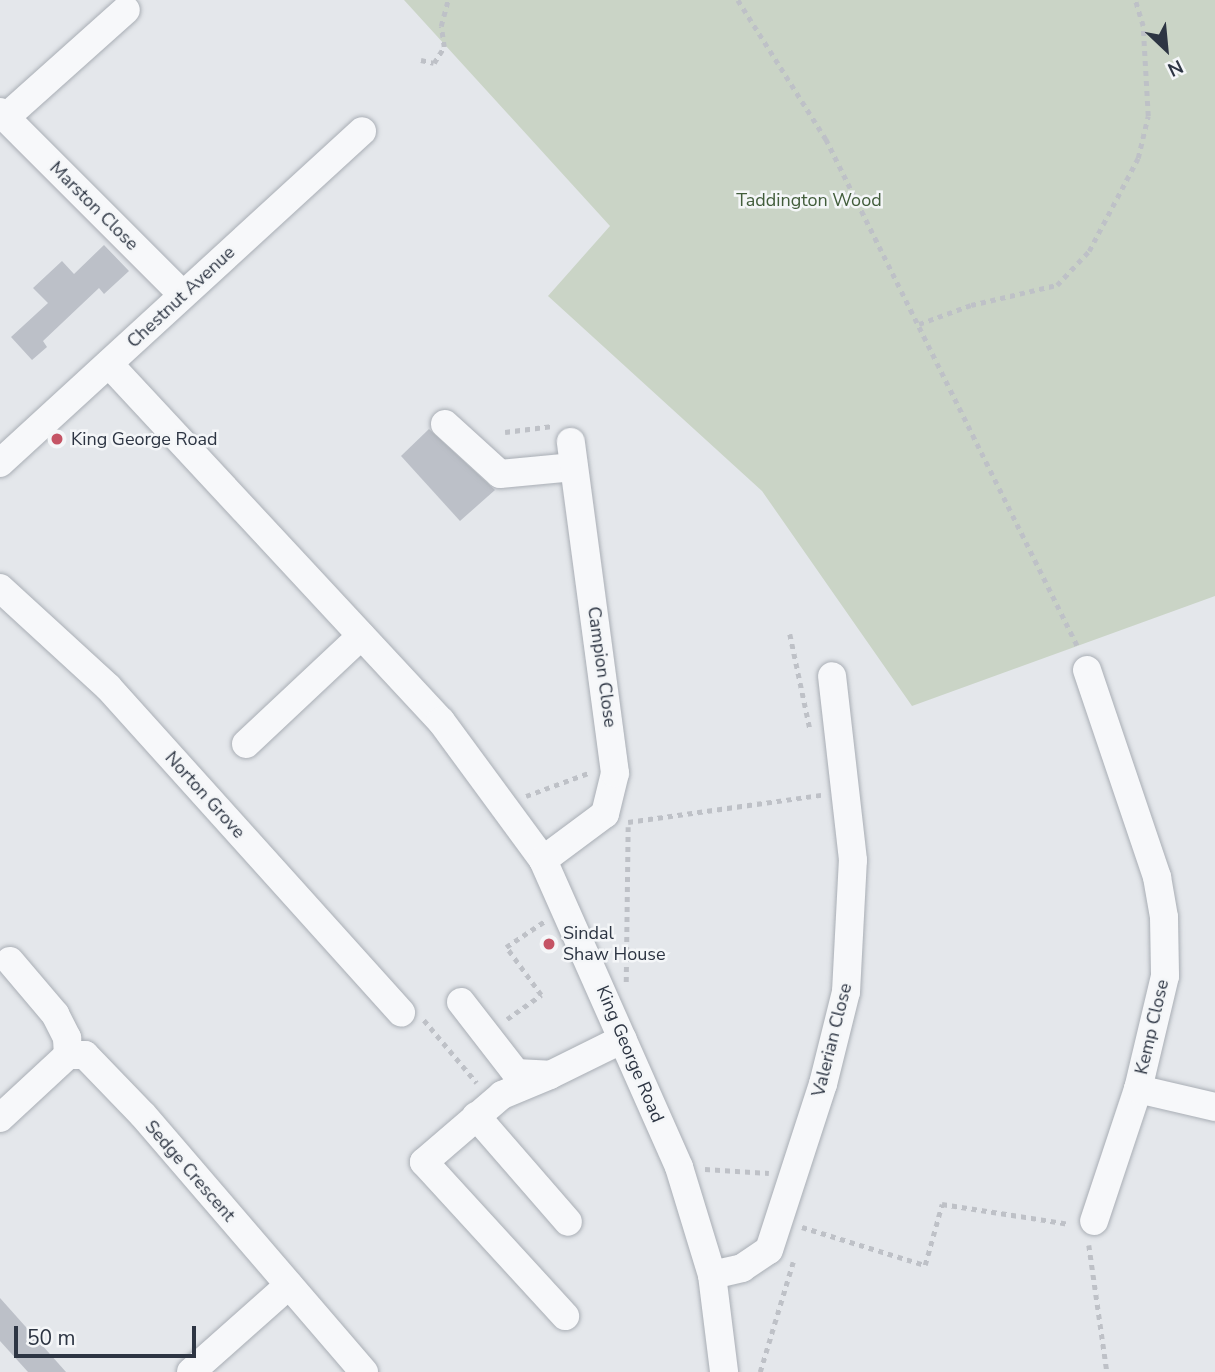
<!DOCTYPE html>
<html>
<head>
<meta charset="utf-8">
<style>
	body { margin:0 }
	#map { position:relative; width:1215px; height:1372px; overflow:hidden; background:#e4e7eb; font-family:"Nunito Sans",sans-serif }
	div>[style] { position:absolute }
	.green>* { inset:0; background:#cad4c6 }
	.building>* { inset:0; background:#bcc0c8 }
	.path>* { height:4.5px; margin-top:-2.25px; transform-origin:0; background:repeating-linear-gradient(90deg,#bec1c7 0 5px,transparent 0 10px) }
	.roads { filter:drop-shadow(0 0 2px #a9aeb5) drop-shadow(0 0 2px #a9aeb5) }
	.minor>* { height:28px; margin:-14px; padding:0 14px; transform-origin:14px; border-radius:14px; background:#f7f8fa }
	.dots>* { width:19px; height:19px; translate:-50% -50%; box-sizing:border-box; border:4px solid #f4f6f8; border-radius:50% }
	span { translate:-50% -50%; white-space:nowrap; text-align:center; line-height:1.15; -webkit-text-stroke:5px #f4f6f8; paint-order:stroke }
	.park-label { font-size:18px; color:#425d3b }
	.street-label { font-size:18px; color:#2d3543 }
	.poi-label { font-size:18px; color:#2d3543 }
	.left { translate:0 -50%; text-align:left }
	.north { position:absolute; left:1131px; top:14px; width:70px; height:70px; -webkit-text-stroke:5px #f4f6f8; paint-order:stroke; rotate:154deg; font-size:19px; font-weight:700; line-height:28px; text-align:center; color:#2d3543 }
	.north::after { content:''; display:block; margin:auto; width:24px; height:32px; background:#2d3543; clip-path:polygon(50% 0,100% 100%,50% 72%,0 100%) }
	.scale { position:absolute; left:14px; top:1326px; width:182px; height:32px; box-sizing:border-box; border:4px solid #2d3543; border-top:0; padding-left:9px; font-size:21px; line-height:24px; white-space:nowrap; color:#2d3543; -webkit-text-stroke:5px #f4f6f8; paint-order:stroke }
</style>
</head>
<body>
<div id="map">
	<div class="green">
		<div style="clip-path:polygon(404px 0,1215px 0,1215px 596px,912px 706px,762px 491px,548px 296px,610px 226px)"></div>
	</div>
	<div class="building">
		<div style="clip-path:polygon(104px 245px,129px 271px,104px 294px,99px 288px,43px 341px,47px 347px,32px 360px,11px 337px,48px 303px,33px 288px,62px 261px,74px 274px)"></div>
		<div style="clip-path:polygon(429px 429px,495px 490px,460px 521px,401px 456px)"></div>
		<div style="clip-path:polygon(0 1298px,66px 1372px,28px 1372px,0 1341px)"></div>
	</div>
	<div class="path">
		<div style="left:738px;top:0;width:165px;rotate:57.7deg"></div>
		<div style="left:826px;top:139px;width:569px;rotate:63.61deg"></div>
		<div style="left:421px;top:60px;width:13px;rotate:13deg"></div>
		<div style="left:434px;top:63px;width:19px;rotate:-58deg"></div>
		<div style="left:444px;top:47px;width:21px;rotate:-98deg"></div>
		<div style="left:441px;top:26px;width:27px;rotate:-75deg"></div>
		<div style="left:919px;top:324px;width:55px;rotate:-20.1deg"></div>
		<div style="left:971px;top:305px;width:88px;rotate:-13.1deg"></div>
		<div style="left:1057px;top:285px;width:47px;rotate:-46.7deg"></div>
		<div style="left:1089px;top:251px;width:105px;rotate:-62.2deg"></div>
		<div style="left:1138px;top:158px;width:43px;rotate:-76.6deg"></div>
		<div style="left:1148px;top:116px;width:90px;rotate:-93.2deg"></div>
		<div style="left:1143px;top:26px;width:27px;rotate:-107deg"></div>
		<div style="left:505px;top:432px;width:48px;rotate:-7.1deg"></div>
		<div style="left:790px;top:634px;width:97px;rotate:78.1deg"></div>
		<div style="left:526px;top:796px;width:69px;rotate:-20.3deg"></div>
		<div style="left:628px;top:822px;width:195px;rotate:-8deg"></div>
		<div style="left:626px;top:982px;width:155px;rotate:-89.3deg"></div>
		<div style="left:507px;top:1019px;width:42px;rotate:-35.2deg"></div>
		<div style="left:541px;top:995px;width:59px;rotate:-126.1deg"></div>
		<div style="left:506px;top:947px;width:47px;rotate:-33.7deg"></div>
		<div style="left:424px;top:1020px;width:82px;rotate:49.9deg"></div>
		<div style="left:705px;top:1169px;width:64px;rotate:3.6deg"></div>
		<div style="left:802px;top:1227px;width:129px;rotate:17.2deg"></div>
		<div style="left:925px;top:1265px;width:63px;rotate:-74.4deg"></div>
		<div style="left:942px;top:1204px;width:129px;rotate:8.9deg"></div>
		<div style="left:1089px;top:1245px;width:128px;rotate:81.9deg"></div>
		<div style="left:760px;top:1372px;width:115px;rotate:-73.3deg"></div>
	</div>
	<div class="roads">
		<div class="minor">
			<div style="left:0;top:112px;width:257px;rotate:45deg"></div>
			<div style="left:5px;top:118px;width:162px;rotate:-41.8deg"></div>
			<div style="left:109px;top:364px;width:488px;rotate:47.1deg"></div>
			<div style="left:441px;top:721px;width:172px;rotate:53.7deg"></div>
			<div style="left:543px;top:860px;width:336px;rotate:66.1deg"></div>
			<div style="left:679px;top:1167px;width:113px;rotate:73deg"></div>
			<div style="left:712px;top:1275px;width:98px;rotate:82.9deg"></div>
			<div style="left:445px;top:424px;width:74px;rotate:42.3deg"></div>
			<div style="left:500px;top:474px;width:74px;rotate:-5.4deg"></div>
			<div style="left:0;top:463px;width:491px;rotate:-42.5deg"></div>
			<div style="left:0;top:588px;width:147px;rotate:42.5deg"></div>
			<div style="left:108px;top:687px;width:438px;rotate:48deg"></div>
			<div style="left:1087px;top:670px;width:219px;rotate:71.3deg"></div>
			<div style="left:1157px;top:877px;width:41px;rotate:80.1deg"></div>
			<div style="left:1164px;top:917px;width:59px;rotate:89deg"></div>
			<div style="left:1165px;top:976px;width:116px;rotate:103.4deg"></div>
			<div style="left:1138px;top:1089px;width:139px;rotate:108.4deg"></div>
			<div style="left:246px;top:744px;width:158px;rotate:-43.2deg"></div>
			<div style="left:543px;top:860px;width:77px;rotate:-36.6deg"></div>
			<div style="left:605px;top:814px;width:42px;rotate:-76.3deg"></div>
			<div style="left:615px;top:773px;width:334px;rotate:-97.6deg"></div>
			<div style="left:10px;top:961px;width:70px;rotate:49.7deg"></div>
			<div style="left:55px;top:1014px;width:27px;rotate:63deg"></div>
			<div style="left:67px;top:1038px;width:17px;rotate:87deg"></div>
			<div style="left:461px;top:1002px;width:90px;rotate:52.2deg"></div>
			<div style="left:516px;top:1073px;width:34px;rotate:3deg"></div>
			<div style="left:550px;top:1075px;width:81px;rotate:-26.3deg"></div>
			<div style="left:550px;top:1075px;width:52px;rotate:157.4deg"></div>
			<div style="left:502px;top:1095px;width:103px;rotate:139.3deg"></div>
			<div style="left:424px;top:1162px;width:209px;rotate:47.5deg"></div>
			<div style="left:1138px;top:1089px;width:79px;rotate:13.2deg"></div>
			<div style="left:476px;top:1116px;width:140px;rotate:49deg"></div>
			<div style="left:0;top:1118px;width:93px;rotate:-42.8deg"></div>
			<div style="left:68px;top:1055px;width:17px"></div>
			<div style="left:85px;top:1055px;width:83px;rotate:46deg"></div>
			<div style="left:143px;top:1115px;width:339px;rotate:49.3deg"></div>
			<div style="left:712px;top:1275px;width:31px;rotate:-13deg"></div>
			<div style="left:742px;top:1268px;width:32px;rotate:-34deg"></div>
			<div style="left:769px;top:1250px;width:175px;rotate:-72deg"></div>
			<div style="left:823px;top:1084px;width:95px;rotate:-76deg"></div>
			<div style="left:846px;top:992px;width:132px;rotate:-87deg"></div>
			<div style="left:853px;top:860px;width:185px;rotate:-96.5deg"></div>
			<div style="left:191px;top:1372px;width:131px;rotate:-41.6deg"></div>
		</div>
	</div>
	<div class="dots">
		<div style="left:57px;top:439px;background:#c55465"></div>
		<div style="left:549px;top:944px;background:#c55465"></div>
	</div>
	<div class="park-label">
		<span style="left:809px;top:200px">Taddington Wood</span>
	</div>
	<div class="street-label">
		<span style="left:94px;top:206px;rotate:45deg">Marston Close</span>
		<span style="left:181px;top:297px;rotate:-43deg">Chestnut Avenue</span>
		<span style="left:602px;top:667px;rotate:82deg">Campion Close</span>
		<span style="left:205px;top:795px;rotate:48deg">Norton Grove</span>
		<span style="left:1152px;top:1027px;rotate:-77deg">Kemp Close</span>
		<span style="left:832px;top:1040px;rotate:-76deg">Valerian Close</span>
		<span style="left:630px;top:1054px;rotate:67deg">King George Road</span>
		<span style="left:190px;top:1171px;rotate:49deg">Sedge Crescent</span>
	</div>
	<div class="poi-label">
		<span class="left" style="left:71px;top:439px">King George Road</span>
		<span class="left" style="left:563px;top:944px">Sindal<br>Shaw House</span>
	</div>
	<div class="north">N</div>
	<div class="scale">50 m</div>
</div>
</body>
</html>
